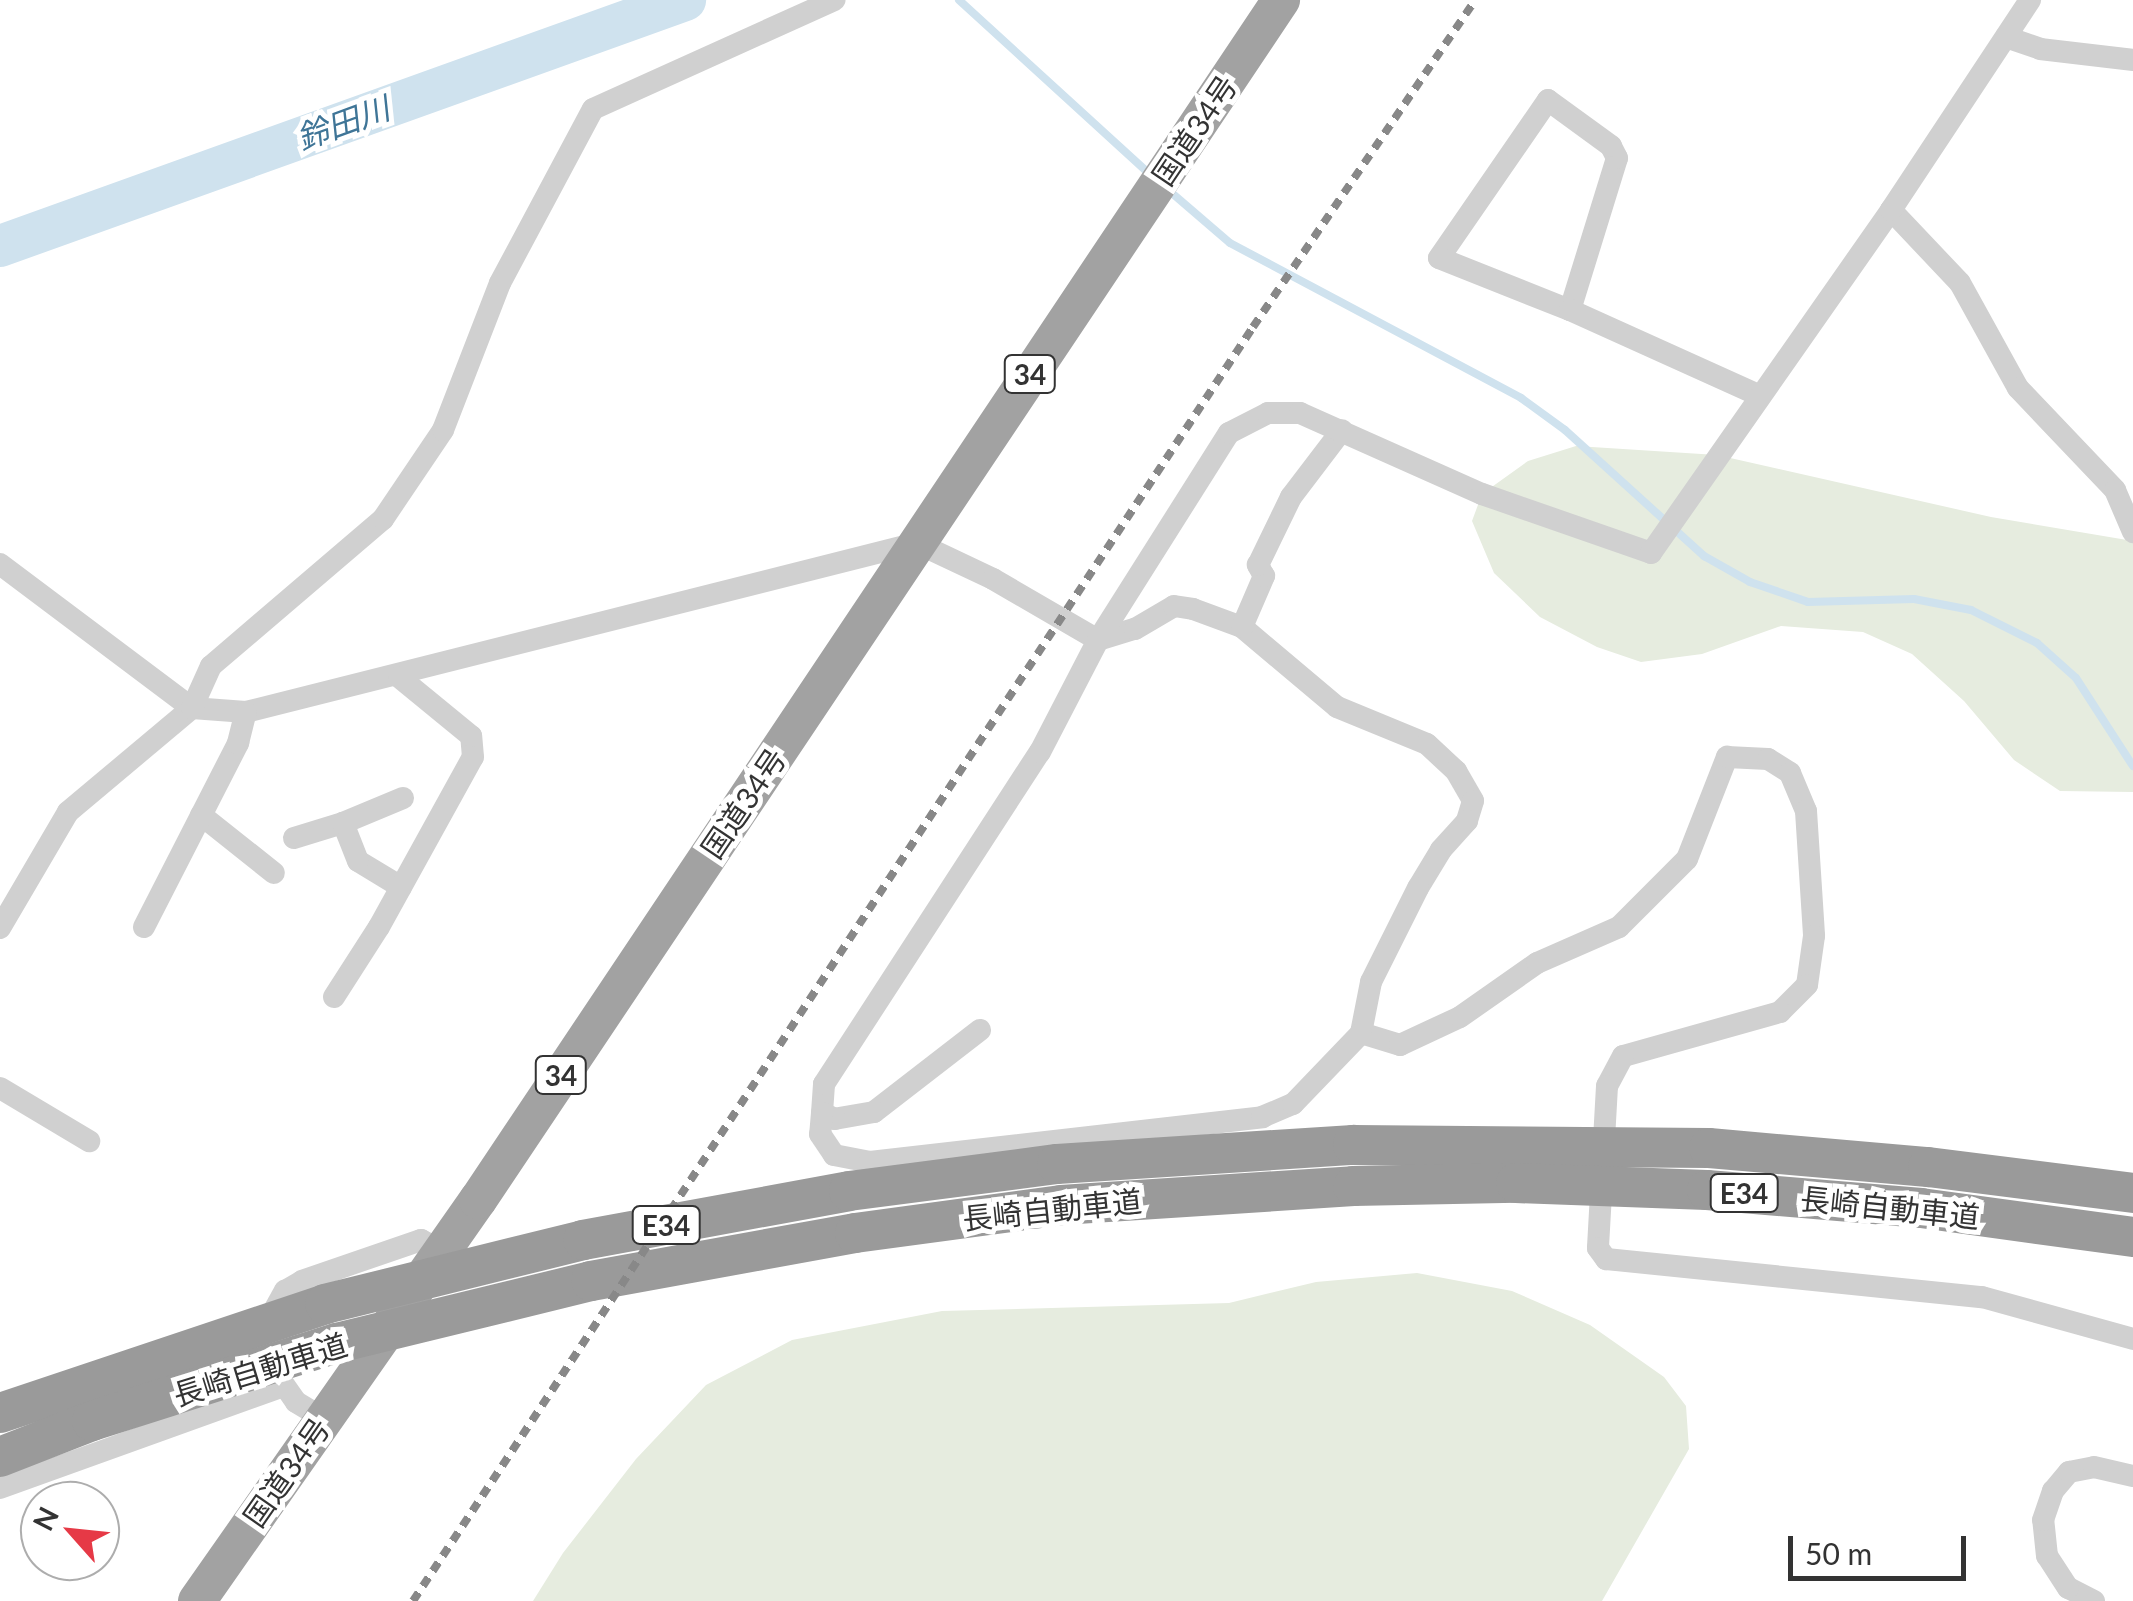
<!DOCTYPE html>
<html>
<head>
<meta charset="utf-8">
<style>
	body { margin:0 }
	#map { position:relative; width:2133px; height:1601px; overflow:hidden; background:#fff; font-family:Lato,"Noto Sans JP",sans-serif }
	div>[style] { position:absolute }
	.green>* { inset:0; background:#e6ecdf }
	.stream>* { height:8px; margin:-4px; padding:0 4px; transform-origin:4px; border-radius:4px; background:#cfe2ee }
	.river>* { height:42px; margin:-21px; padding:0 21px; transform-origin:21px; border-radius:21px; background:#cfe2ee }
	.minor>* { height:22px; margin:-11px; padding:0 11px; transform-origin:11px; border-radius:11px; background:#d0d0d0 }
	.trunk>* { height:38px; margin:-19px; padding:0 19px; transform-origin:19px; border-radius:19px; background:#a2a2a2 }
	.motorway>* { height:40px; margin:-20px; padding:0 20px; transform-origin:20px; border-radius:20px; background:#9a9a9a }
	.rail>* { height:8px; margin-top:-4px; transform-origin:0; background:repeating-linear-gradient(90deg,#888 0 10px,transparent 0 18px) }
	span { translate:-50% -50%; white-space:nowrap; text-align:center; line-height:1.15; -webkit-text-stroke:10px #fff; paint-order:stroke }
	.shield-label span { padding:2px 8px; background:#fff; border:2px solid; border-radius:8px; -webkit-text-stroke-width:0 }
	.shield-label { font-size:28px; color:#333; font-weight:700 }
	.street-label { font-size:30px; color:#333 }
	.water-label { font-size:32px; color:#3f7597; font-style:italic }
	.north { position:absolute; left:20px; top:1481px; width:100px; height:100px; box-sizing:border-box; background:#fff; border:2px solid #adadad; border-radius:50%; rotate:297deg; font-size:28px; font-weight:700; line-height:40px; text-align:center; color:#333 }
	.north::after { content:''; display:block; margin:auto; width:35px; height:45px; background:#e63946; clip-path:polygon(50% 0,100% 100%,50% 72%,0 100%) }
	.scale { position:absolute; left:1788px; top:1536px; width:178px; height:45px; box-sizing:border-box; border:5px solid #333; border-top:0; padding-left:12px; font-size:30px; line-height:35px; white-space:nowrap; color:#333; -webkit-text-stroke:8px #fff; paint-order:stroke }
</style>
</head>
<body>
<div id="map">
	<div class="green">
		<div style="clip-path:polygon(1576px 446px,1717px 455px,1991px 517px,2133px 541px,2133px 792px,2060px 791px,2014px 760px,1964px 701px,1912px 654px,1863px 632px,1781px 626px,1702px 654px,1641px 662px,1597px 647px,1540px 617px,1494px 573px,1472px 521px,1482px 494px,1528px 461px)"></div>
		<div style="clip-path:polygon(1417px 1273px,1512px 1291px,1590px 1325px,1664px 1377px,1686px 1406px,1689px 1449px,1602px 1601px,533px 1601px,563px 1553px,636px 1459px,706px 1385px,792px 1340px,942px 1311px,1229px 1303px,1316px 1282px)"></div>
	</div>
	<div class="stream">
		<div style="left:959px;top:0;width:261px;rotate:42.4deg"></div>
		<div style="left:1166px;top:188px;width:84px;rotate:40.7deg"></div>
		<div style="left:1230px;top:243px;width:330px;rotate:28deg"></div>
		<div style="left:1521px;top:398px;width:54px;rotate:36deg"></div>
		<div style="left:1565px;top:430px;width:188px;rotate:42.2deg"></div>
		<div style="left:1704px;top:556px;width:53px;rotate:29.5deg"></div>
		<div style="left:1750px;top:582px;width:61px;rotate:19deg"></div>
		<div style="left:1808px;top:602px;width:106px;rotate:-1.6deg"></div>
		<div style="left:1914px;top:599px;width:58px;rotate:10.9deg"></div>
		<div style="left:1971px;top:610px;width:74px;rotate:26.6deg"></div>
		<div style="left:2037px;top:643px;width:52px;rotate:41.9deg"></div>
		<div style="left:2076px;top:678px;width:105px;rotate:57.1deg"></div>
	</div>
	<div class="river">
		<div style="left:0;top:246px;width:728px;rotate:-19.75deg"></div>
	</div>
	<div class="minor">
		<div style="left:2006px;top:37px;width:36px;rotate:19deg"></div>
		<div style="left:2040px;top:49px;width:94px;rotate:6.7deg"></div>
		<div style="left:1891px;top:210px;width:100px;rotate:46.6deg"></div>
		<div style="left:1960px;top:283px;width:120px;rotate:61.1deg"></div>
		<div style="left:2018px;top:388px;width:141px;rotate:46.4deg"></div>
		<div style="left:2115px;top:490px;width:46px;rotate:66.8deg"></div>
		<div style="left:1570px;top:310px;width:159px;rotate:-72.8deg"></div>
		<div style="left:1617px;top:158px;width:13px;rotate:-117deg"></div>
		<div style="left:1611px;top:146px;width:78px;rotate:-143.9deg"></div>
		<div style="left:1548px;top:100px;width:192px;rotate:124.6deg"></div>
		<div style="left:1439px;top:258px;width:141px;rotate:21.7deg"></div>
		<div style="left:1570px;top:310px;width:206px;rotate:24.3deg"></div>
		<div style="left:0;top:564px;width:240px;rotate:36.9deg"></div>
		<div style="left:192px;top:708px;width:54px;rotate:4.2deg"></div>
		<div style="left:246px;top:712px;width:692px;rotate:-14.14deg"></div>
		<div style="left:917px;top:543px;width:84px;rotate:25.3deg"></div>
		<div style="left:993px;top:579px;width:121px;rotate:30.2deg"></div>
		<div style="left:1098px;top:640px;width:39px;rotate:-17deg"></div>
		<div style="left:1135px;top:629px;width:45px;rotate:-30.5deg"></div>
		<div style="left:1174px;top:606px;width:19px;rotate:9deg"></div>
		<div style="left:1193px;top:609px;width:52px;rotate:20.2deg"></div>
		<div style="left:1242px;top:627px;width:124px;rotate:40.1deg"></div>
		<div style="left:1337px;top:707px;width:97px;rotate:22.3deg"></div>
		<div style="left:1427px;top:744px;width:40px;rotate:43deg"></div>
		<div style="left:1456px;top:771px;width:34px;rotate:60deg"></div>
		<div style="left:1473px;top:801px;width:21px;rotate:107deg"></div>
		<div style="left:1467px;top:821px;width:39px;rotate:132deg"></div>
		<div style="left:1441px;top:850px;width:44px;rotate:121.2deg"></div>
		<div style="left:1418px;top:888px;width:105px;rotate:116.6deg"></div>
		<div style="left:1371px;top:982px;width:52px;rotate:101.1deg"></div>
		<div style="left:1361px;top:1033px;width:41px;rotate:17.1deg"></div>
		<div style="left:1400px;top:1045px;width:66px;rotate:-25deg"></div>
		<div style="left:1460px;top:1017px;width:94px;rotate:-35deg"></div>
		<div style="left:1537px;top:963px;width:90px;rotate:-23.7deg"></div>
		<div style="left:1619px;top:927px;width:96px;rotate:-45deg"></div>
		<div style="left:1687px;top:859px;width:110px;rotate:-68.6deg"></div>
		<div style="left:1727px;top:757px;width:41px;rotate:2.8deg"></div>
		<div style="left:1768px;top:759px;width:26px;rotate:32deg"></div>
		<div style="left:1790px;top:773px;width:41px;rotate:67.2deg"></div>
		<div style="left:1806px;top:811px;width:125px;rotate:86.3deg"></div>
		<div style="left:1814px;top:936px;width:49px;rotate:98.1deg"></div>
		<div style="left:1807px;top:985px;width:38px;rotate:135deg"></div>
		<div style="left:1780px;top:1012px;width:163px;rotate:164.3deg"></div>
		<div style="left:1623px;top:1056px;width:34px;rotate:118deg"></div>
		<div style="left:1607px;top:1086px;width:162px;rotate:93.2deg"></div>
		<div style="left:1598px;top:1248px;width:14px;rotate:54deg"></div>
		<div style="left:1606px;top:1259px;width:378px;rotate:5.8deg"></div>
		<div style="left:1982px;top:1297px;width:157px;rotate:15.5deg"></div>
		<div style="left:1242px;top:627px;width:56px;rotate:-66.7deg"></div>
		<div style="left:1264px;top:576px;width:13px;rotate:-119deg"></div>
		<div style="left:1258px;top:565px;width:76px;rotate:-64.1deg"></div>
		<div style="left:1291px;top:497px;width:84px;rotate:-52.7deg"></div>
		<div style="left:201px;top:815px;width:93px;rotate:38.5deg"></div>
		<div style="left:294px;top:838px;width:51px;rotate:-17deg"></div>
		<div style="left:401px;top:887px;width:50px;rotate:-148.8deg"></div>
		<div style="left:358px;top:861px;width:41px;rotate:-111.5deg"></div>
		<div style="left:343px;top:823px;width:65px;rotate:-22.6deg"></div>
		<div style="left:144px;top:927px;width:207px;rotate:-62.9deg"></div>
		<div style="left:238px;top:743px;width:32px;rotate:-76deg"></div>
		<div style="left:0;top:928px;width:134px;rotate:-59.6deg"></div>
		<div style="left:68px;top:812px;width:162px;rotate:-40deg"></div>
		<div style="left:192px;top:708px;width:46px;rotate:-65.7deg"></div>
		<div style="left:211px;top:666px;width:226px;rotate:-40.5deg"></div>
		<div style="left:383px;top:519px;width:107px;rotate:-56deg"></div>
		<div style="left:443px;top:430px;width:158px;rotate:-68.8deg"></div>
		<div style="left:500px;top:283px;width:197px;rotate:-61.9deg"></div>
		<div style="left:593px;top:109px;width:265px;rotate:-24.3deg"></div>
		<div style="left:334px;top:997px;width:83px;rotate:-57.3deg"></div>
		<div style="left:379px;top:927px;width:194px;rotate:-61.1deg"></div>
		<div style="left:473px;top:757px;width:21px;rotate:-95deg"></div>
		<div style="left:471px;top:736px;width:93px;rotate:-140.7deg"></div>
		<div style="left:980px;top:1030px;width:134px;rotate:142.3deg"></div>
		<div style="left:874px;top:1112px;width:40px;rotate:170deg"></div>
		<div style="left:835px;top:1119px;width:14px;rotate:-155deg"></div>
		<div style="left:822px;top:1113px;width:29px;rotate:-86deg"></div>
		<div style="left:824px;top:1084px;width:396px;rotate:-57deg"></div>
		<div style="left:1040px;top:752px;width:126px;rotate:-62.6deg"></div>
		<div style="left:1098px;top:640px;width:245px;rotate:-57.7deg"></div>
		<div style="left:1229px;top:433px;width:44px;rotate:-27.1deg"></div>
		<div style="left:1268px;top:413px;width:32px"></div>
		<div style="left:1300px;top:413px;width:199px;rotate:24deg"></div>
		<div style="left:1482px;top:494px;width:179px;rotate:19.2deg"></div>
		<div style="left:1651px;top:553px;width:419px;rotate:-55deg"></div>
		<div style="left:1891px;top:210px;width:252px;rotate:-56.5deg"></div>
		<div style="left:0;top:1088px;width:104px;rotate:30.8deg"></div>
		<div style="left:822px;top:1113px;width:21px;rotate:95deg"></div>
		<div style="left:820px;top:1134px;width:25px;rotate:56deg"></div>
		<div style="left:834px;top:1155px;width:37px;rotate:11deg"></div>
		<div style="left:870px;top:1162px;width:395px;rotate:-6.5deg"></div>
		<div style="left:1262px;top:1117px;width:34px;rotate:-23deg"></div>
		<div style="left:1293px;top:1104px;width:98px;rotate:-46.2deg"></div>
		<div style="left:267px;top:1323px;width:37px;rotate:-61deg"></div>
		<div style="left:285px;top:1291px;width:20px;rotate:-30deg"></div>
		<div style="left:302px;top:1281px;width:126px;rotate:-19deg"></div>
		<div style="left:421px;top:1240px;width:24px;rotate:28deg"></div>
		<div style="left:266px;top:1359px;width:52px;rotate:55.1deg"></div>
		<div style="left:296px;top:1402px;width:31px;rotate:31deg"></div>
		<div style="left:0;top:1488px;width:301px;rotate:-19.8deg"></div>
		<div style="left:2094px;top:1601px;width:29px;rotate:-153deg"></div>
		<div style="left:2068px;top:1588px;width:38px;rotate:-123deg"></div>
		<div style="left:2047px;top:1556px;width:36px;rotate:-96deg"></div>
		<div style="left:2043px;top:1520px;width:31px;rotate:-71deg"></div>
		<div style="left:2053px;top:1491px;width:25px;rotate:-50deg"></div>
		<div style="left:2069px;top:1472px;width:25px;rotate:-11deg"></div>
		<div style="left:2094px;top:1467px;width:40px;rotate:13deg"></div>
	</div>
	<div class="trunk">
		<div style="left:197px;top:1601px;width:490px;rotate:-55deg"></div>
		<div style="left:478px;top:1200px;width:1444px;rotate:-56.21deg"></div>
	</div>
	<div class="motorway">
		<div style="left:0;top:1413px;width:343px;rotate:-18.5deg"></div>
		<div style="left:325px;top:1304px;width:266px;rotate:-13.9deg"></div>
		<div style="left:583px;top:1240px;width:270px;rotate:-10.4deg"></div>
		<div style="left:849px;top:1191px;width:210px;rotate:-7.4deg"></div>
		<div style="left:1057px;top:1164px;width:297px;rotate:-3.7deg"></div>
		<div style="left:1353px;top:1145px;width:356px;rotate:0.5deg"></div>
		<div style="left:1709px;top:1148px;width:220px;rotate:5deg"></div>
		<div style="left:1928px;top:1167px;width:207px;rotate:7.2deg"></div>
		<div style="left:0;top:1457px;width:99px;rotate:-21.4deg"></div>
		<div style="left:92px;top:1421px;width:257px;rotate:-17.7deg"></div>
		<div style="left:337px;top:1343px;width:261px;rotate:-13.7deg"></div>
		<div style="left:591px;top:1281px;width:268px;rotate:-10.3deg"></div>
		<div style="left:855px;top:1233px;width:208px;rotate:-7.7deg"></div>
		<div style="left:1061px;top:1205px;width:293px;rotate:-3.7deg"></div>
		<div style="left:1353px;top:1186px;width:163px;rotate:-1.1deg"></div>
		<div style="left:1516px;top:1183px;width:191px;rotate:2.1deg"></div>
		<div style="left:1707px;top:1190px;width:215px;rotate:4.8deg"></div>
		<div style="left:1921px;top:1208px;width:214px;rotate:7.8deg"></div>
	</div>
	<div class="rail">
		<div style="left:413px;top:1601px;width:1526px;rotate:-56.6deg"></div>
		<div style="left:1253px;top:327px;width:395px;rotate:-55.8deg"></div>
	</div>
	<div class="shield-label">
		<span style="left:1030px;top:374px">34</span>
		<span style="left:561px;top:1075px">34</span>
		<span style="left:1744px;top:1193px">E34</span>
		<span style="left:666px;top:1225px">E34</span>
	</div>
	<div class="street-label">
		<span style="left:1194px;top:130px;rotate:-56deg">国道34号</span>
		<span style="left:743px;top:803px;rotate:-56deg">国道34号</span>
		<span style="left:1890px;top:1207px;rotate:6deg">長崎自動車道</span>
		<span style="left:1052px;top:1209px;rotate:-6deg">長崎自動車道</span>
		<span style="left:260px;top:1369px;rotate:-17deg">長崎自動車道</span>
		<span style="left:286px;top:1472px;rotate:-55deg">国道34号</span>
	</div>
	<div class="water-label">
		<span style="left:343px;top:123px;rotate:-20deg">鈴田川</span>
	</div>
	<div class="north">N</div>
	<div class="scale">50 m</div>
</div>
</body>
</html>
